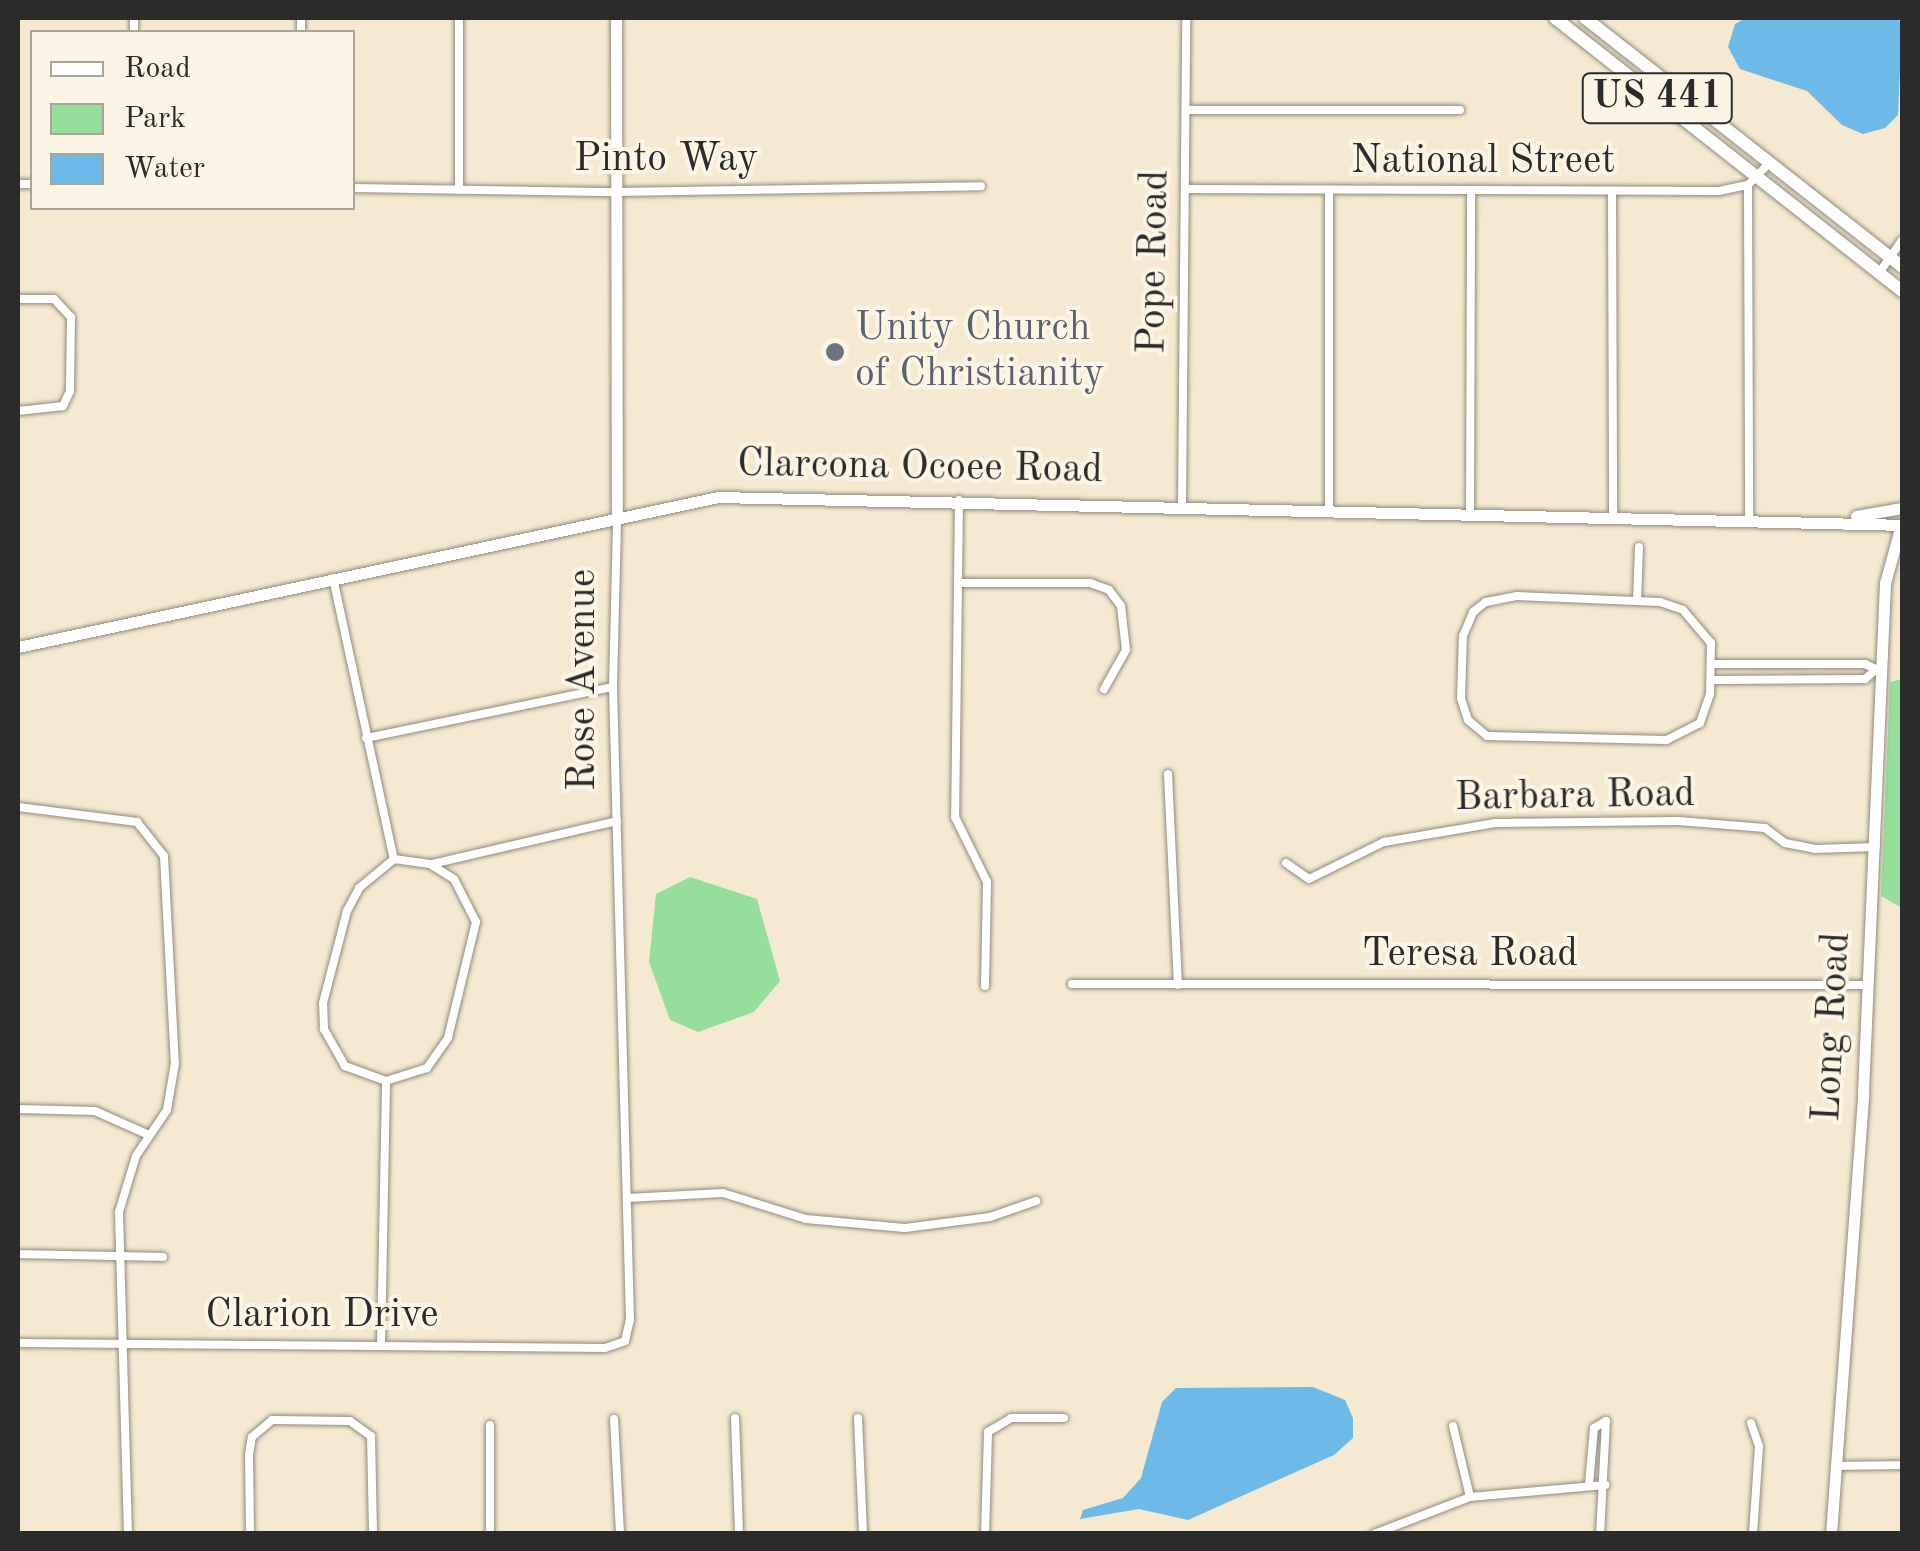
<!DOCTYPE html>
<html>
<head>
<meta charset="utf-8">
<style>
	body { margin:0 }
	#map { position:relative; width:1920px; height:1551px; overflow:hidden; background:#f5ead1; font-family:"Old Standard TT",serif }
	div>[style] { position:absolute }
	.green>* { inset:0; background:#95df9a }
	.water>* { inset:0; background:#6db9e7 }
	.roads { filter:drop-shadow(0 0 2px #908a7e) drop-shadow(0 0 2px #908a7e) }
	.street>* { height:8px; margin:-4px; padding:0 4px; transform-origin:4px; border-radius:4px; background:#fff }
	.secondary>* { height:11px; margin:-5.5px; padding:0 5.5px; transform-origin:5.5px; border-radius:5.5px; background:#fff }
	.primary>* { height:12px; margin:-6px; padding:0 6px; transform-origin:6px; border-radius:6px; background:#fff }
	.dots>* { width:28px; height:28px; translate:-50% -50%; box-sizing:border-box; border:5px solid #fcf5e5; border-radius:50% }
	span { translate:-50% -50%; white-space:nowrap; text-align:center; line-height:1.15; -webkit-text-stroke:8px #fcf5e5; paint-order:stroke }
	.shield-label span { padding:2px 8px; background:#fcf5e5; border:2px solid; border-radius:8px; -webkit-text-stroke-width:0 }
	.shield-label { font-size:38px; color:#2b2b2b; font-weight:700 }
	.street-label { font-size:40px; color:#2b2b2b }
	.worship-label { font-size:40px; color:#5b616d }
	.left { translate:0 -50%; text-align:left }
	.frame { position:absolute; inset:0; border:20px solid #2b2b2b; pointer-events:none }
	.legend { position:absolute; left:30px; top:30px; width:325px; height:180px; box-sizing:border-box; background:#fcf5e5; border:2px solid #a8a49b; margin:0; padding:12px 18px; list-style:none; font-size:30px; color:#2b2b2b }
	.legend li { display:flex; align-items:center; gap:20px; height:50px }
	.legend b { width:50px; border:2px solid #a8a49b }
</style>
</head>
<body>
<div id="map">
	<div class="green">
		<div style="clip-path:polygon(1902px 679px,1902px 908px,1881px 896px,1890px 682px)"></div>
		<div style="clip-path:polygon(690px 877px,757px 899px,780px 981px,754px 1012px,698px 1032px,670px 1020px,649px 962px,656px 894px)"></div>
	</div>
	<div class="water">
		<div style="clip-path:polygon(1746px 18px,1897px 18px,1902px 24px,1898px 115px,1885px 128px,1863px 134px,1842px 125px,1807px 91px,1740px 69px,1728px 47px,1735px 24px)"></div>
		<div style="clip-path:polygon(1313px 1387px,1345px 1400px,1353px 1418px,1353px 1438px,1334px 1455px,1188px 1520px,1139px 1509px,1080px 1519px,1083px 1510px,1123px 1498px,1141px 1478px,1162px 1402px,1176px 1388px)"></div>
	</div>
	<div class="roads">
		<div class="street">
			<div style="left:134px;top:32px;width:14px;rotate:-90deg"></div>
			<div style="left:301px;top:32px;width:14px;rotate:-90deg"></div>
			<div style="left:1186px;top:110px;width:274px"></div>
			<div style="left:18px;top:184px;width:14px"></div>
			<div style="left:1748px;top:185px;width:337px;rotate:89.8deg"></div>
			<div style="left:352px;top:188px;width:264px;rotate:0.9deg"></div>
			<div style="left:616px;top:192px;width:365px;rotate:-0.9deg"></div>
			<div style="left:1185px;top:189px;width:534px;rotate:0.21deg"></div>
			<div style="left:1719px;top:191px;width:30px;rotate:-12deg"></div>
			<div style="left:1748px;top:185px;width:30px;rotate:-46deg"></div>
			<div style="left:459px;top:190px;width:172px;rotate:-90deg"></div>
			<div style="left:1329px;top:192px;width:318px;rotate:90deg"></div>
			<div style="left:1612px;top:192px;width:328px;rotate:89.8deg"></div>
			<div style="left:1879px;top:273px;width:40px;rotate:-55.1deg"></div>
			<div style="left:18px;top:299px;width:36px"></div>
			<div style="left:54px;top:299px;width:25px;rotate:47deg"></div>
			<div style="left:71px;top:317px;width:74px;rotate:90.8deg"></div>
			<div style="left:70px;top:391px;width:17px;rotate:115deg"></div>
			<div style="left:63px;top:406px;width:45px;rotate:173.7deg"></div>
			<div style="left:959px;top:500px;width:317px;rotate:90.7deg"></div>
			<div style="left:955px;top:817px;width:72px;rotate:63.8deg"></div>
			<div style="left:987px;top:882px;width:104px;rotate:91.1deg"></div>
			<div style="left:1182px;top:506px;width:488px;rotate:-89.5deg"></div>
			<div style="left:1470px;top:515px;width:322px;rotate:-89.8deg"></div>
			<div style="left:333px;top:578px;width:288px;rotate:77.8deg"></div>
			<div style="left:959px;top:583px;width:131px"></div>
			<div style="left:1090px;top:583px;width:20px;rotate:20deg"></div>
			<div style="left:1109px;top:590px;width:20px;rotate:53deg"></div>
			<div style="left:1121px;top:606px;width:44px;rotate:83.5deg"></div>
			<div style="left:1126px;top:650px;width:45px;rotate:119.4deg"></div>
			<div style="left:1516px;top:596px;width:144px;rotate:2.4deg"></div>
			<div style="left:1660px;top:602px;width:24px;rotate:19deg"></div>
			<div style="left:1683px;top:610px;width:43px;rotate:49.7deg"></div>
			<div style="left:1711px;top:643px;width:51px;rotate:91.1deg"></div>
			<div style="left:1710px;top:694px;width:31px;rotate:109deg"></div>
			<div style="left:1700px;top:723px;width:38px;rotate:153deg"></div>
			<div style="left:1666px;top:740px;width:179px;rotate:-178.7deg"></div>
			<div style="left:1487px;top:736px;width:25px;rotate:-140deg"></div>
			<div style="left:1468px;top:720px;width:23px;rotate:-108deg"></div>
			<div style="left:1461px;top:698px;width:62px;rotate:-88.2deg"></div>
			<div style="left:1463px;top:636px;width:26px;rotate:-67deg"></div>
			<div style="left:1473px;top:612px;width:16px;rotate:-38deg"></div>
			<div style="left:1486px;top:602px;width:31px;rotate:-11deg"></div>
			<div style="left:1637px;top:601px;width:54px;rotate:-87.9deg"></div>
			<div style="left:1712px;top:664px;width:153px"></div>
			<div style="left:1865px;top:664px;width:19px;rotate:25deg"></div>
			<div style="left:1712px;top:680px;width:153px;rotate:-0.4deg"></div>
			<div style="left:1865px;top:679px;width:11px;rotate:-41deg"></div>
			<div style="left:366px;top:738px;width:252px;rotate:-11.7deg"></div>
			<div style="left:1168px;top:774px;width:211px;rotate:87.3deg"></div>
			<div style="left:18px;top:807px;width:120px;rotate:7.2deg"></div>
			<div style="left:137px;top:822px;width:43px;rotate:51.5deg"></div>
			<div style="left:164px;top:856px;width:207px;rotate:87deg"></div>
			<div style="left:175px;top:1063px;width:48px;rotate:99.7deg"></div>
			<div style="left:167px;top:1110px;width:55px;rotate:124deg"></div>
			<div style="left:136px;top:1156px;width:59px;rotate:106.9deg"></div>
			<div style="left:119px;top:1212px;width:322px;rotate:88.4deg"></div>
			<div style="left:394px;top:859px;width:36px;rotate:8deg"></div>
			<div style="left:430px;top:864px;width:28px;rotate:32deg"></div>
			<div style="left:454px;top:879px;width:48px;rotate:62.9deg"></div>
			<div style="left:476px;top:922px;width:119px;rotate:103.6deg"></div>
			<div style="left:448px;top:1038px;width:37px;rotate:125deg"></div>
			<div style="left:427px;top:1068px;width:43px;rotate:162.4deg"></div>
			<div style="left:386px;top:1081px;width:44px;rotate:-159.9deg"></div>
			<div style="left:345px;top:1066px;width:43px;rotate:-119.6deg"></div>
			<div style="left:324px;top:1029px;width:26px;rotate:-92deg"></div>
			<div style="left:323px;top:1003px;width:95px;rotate:-75.4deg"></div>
			<div style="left:347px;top:911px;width:26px;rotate:-62deg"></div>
			<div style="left:359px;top:888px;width:45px;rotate:-39.6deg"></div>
			<div style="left:1286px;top:863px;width:28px;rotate:35deg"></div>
			<div style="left:1309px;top:879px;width:84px;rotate:-26.3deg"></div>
			<div style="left:1384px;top:842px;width:113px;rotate:-9.7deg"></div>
			<div style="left:1495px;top:823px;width:183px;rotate:-0.6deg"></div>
			<div style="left:1678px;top:821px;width:87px;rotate:4.6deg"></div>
			<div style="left:1765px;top:828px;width:25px;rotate:37deg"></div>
			<div style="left:1785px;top:843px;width:31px;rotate:11deg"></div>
			<div style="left:1815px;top:849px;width:61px;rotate:-1.9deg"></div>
			<div style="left:432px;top:864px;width:190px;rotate:-13.1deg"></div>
			<div style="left:1072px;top:984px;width:795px;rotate:0.07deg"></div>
			<div style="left:18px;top:1109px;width:77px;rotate:1.5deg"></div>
			<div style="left:95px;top:1111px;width:59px;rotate:24deg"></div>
			<div style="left:627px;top:1198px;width:96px;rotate:-3deg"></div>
			<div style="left:723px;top:1193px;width:87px;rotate:17.4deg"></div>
			<div style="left:806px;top:1219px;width:99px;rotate:5.2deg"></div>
			<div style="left:905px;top:1228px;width:86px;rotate:-7.4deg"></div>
			<div style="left:990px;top:1217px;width:49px;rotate:-19.2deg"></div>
			<div style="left:18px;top:1254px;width:145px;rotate:1.2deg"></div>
			<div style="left:18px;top:1343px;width:587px;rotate:0.49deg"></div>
			<div style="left:605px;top:1348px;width:21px;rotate:-19deg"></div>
			<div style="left:625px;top:1341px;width:22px;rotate:-77deg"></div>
			<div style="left:630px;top:1320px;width:633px;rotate:-91.54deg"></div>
			<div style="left:613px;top:687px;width:169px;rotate:-88.6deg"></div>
			<div style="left:381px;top:1346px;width:265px;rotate:-88.9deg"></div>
			<div style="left:735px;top:1418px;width:116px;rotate:88deg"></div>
			<div style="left:858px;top:1418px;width:116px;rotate:87.5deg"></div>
			<div style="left:614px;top:1419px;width:115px;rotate:87deg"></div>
			<div style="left:1751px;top:1423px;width:24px;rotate:71deg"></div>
			<div style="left:1759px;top:1446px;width:88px;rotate:93.9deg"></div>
			<div style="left:490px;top:1425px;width:109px;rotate:90deg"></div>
			<div style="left:1453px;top:1426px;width:73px;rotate:76.5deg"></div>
			<div style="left:1835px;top:1466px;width:67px;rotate:-0.9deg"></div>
			<div style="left:1589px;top:1484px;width:56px;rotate:-84.9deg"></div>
			<div style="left:1594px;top:1428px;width:14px;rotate:-30deg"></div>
			<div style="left:1606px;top:1421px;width:113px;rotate:93deg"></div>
			<div style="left:250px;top:1534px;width:79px;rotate:-90.7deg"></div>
			<div style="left:249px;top:1455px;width:18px;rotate:-81deg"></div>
			<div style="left:252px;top:1437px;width:26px;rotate:-40deg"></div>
			<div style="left:272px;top:1420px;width:78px;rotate:0.7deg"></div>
			<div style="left:350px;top:1421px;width:26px;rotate:36deg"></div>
			<div style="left:371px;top:1436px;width:98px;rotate:88.8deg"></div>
			<div style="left:985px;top:1534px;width:102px;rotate:-88.3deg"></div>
			<div style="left:988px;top:1432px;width:27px;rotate:-31deg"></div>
			<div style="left:1011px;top:1418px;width:53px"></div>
			<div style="left:1374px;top:1534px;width:103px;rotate:-21.1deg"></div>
			<div style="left:1470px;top:1497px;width:136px;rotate:-5.1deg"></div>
		</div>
		<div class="secondary">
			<div style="left:616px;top:18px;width:496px;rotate:89.9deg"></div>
			<div style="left:1856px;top:516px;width:47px;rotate:-9.9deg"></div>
			<div style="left:18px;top:647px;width:716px;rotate:-12.09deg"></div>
			<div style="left:718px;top:497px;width:1184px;rotate:1.35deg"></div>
			<div style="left:1831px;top:1534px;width:442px;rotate:-85.8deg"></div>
			<div style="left:1863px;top:1093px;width:510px;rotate:-87.53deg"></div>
			<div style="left:1885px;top:583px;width:60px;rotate:-74.6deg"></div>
		</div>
		<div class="primary">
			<div style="left:1555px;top:18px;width:442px;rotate:38.2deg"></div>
			<div style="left:1585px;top:18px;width:403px;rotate:38.1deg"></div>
		</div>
	</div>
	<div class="dots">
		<div style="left:835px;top:352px;background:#6b7280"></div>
	</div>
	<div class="shield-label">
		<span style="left:1657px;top:98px">US 441</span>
	</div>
	<div class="street-label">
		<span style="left:666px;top:160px">Pinto Way</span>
		<span style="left:1483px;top:162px">National Street</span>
		<span style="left:1155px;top:262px;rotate:-89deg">Pope Road</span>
		<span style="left:920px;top:468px;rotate:1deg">Clarcona Ocoee Road</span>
		<span style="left:584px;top:680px;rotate:-90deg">Rose Avenue</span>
		<span style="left:1575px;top:797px;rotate:-1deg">Barbara Road</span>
		<span style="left:1470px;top:955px">Teresa Road</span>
		<span style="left:1833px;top:1027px;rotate:-87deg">Long Road</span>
		<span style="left:322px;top:1316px">Clarion Drive</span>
	</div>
	<div class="worship-label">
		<span class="left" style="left:855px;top:352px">Unity Church<br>of Christianity</span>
	</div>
	<div class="frame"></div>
	<ul class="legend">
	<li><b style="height:12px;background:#fff"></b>Road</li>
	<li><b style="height:28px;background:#95df9a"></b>Park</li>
	<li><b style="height:28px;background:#6db9e7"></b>Water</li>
	</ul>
</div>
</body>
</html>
